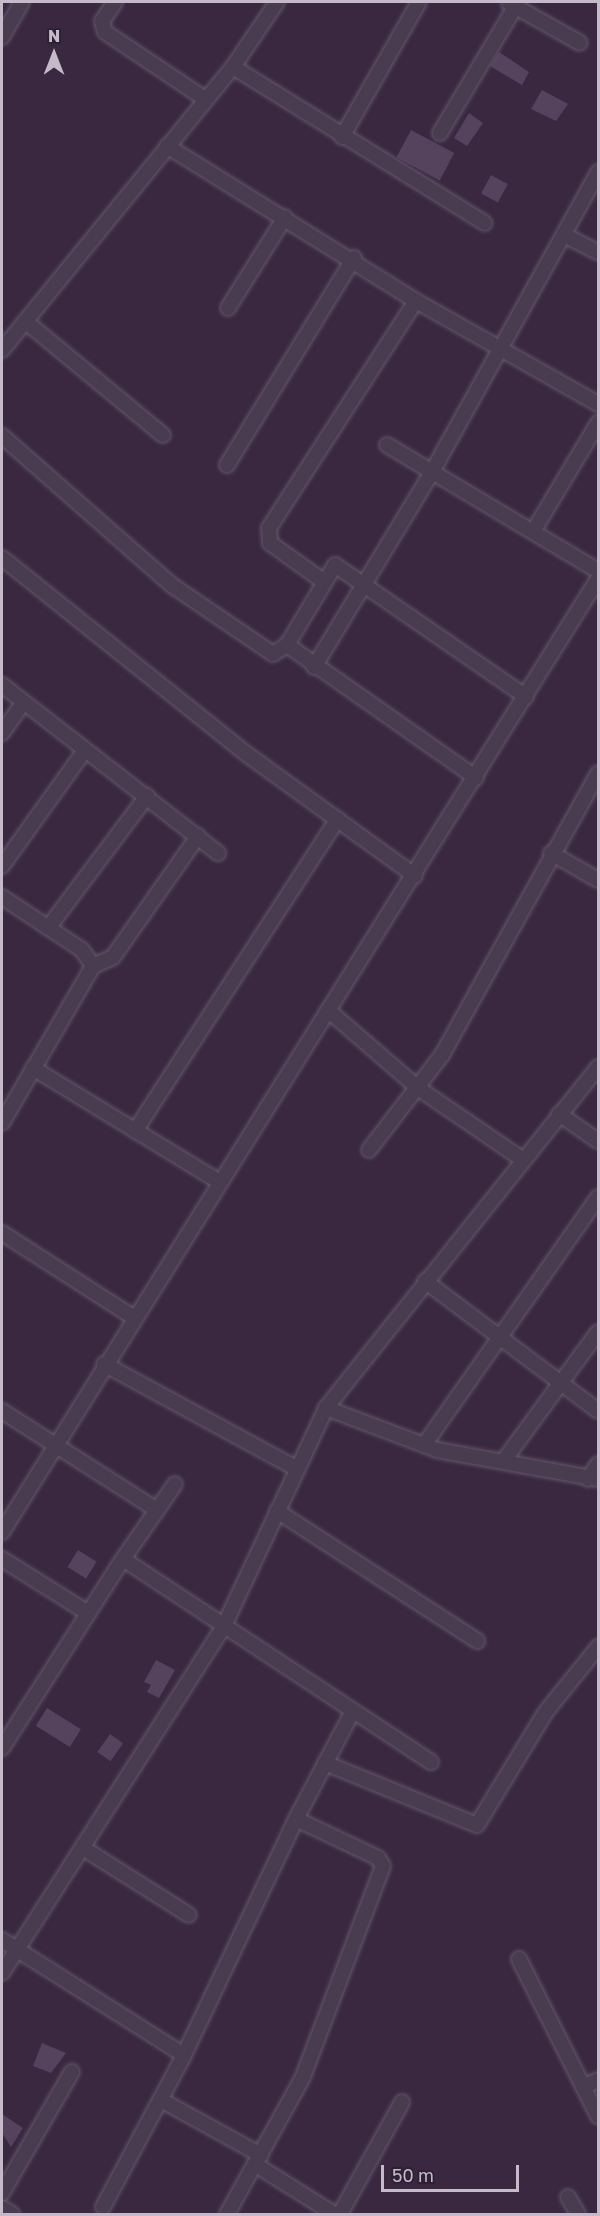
<!DOCTYPE html>
<html>
<head>
<meta charset="utf-8">
<style>
	body { margin:0 }
	#map { position:relative; width:600px; height:2216px; overflow:hidden; background:#392840; font-family:"Golos Text",sans-serif }
	div>[style] { position:absolute }
	.building>* { inset:0; background:#55435e; transform-origin:0 0 }
	.roads { filter:drop-shadow(0 0 2px #65576a) drop-shadow(0 0 2px #65576a) }
	.minor>* { height:14px; margin:-7px; padding:0 7px; transform-origin:7px; border-radius:7px; background:#4a3c50 }
	span { translate:-50% -50%; white-space:nowrap; text-align:center; line-height:1.15; -webkit-text-stroke:4.5px #2f2135; paint-order:stroke }
	.frame { position:absolute; inset:0; border:3px solid #c6b9ca; pointer-events:none }
	.north { position:absolute; left:24px; top:24px; width:60px; height:60px; -webkit-text-stroke:4px #2f2135; paint-order:stroke; rotate:0deg; font-size:16px; font-weight:700; line-height:24px; text-align:center; color:#c6b9ca }
	.north::after { content:''; display:block; margin:auto; width:21px; height:27px; background:#c6b9ca; clip-path:polygon(50% 0,100% 100%,50% 72%,0 100%) }
	.scale { position:absolute; left:381px; top:2165px; width:138px; height:27px; box-sizing:border-box; border:3px solid #c6b9ca; border-top:0; padding-left:8px; font-size:18px; line-height:21px; white-space:nowrap; color:#c6b9ca; -webkit-text-stroke:4px #2f2135; paint-order:stroke }
</style>
</head>
<body>
<div id="map">
	<div class="building">
		<div style="clip-path:polygon(499px 52px,529px 72px,522px 85px,490px 66px)"></div>
		<div style="clip-path:polygon(542px 90px,568px 104px,556px 121px,531px 109px)"></div>
		<div style="clip-path:polygon(469px 113px,483px 123px,467px 146px,454px 138px)"></div>
		<div style="left:411px;top:130px;width:49px;height:31px;rotate:28deg"></div>
		<div style="left:491px;top:175px;width:19px;height:21px;rotate:28deg"></div>
		<div style="left:78px;top:1550px;width:22px;height:20px;rotate:32deg"></div>
		<div style="clip-path:polygon(156px 1660px,175px 1670px,159px 1698px,147px 1692px,151px 1685px,144px 1682px)"></div>
		<div style="left:47px;top:1708px;width:40px;height:21px;rotate:32deg"></div>
		<div style="left:110px;top:1734px;width:16px;height:22px;rotate:35deg"></div>
		<div style="clip-path:polygon(42px 2043px,66px 2053px,51px 2073px,33px 2066px)"></div>
		<div style="clip-path:polygon(2px 2114px,23px 2128px,11px 2147px,2px 2133px)"></div>
	</div>
	<div class="roads">
		<div class="minor">
			<div style="left:115px;top:2px;width:23px;rotate:124deg"></div>
			<div style="left:102px;top:21px;width:11px;rotate:75deg"></div>
			<div style="left:105px;top:32px;width:120px;rotate:33.8deg"></div>
			<div style="left:509px;top:3px;width:81px;rotate:29.4deg"></div>
			<div style="left:2px;top:37px;width:40px;rotate:-60.3deg"></div>
			<div style="left:233px;top:67px;width:296px;rotate:31.8deg"></div>
			<div style="left:440px;top:133px;width:152px;rotate:-59.2deg"></div>
			<div style="left:342px;top:137px;width:155px;rotate:-60.3deg"></div>
			<div style="left:167px;top:146px;width:293px;rotate:31.9deg"></div>
			<div style="left:416px;top:301px;width:209px;rotate:29.5deg"></div>
			<div style="left:564px;top:235px;width:38px;rotate:27deg"></div>
			<div style="left:228px;top:308px;width:107px;rotate:-57.9deg"></div>
			<div style="left:25px;top:321px;width:179px;rotate:39.6deg"></div>
			<div style="left:2px;top:350px;width:365px;rotate:-50.8deg"></div>
			<div style="left:233px;top:67px;width:78px;rotate:-55.9deg"></div>
			<div style="left:2px;top:436px;width:227px;rotate:41.3deg"></div>
			<div style="left:173px;top:586px;width:121px;rotate:34.2deg"></div>
			<div style="left:273px;top:654px;width:17px;rotate:-33deg"></div>
			<div style="left:287px;top:645px;width:231px;rotate:35.1deg"></div>
			<div style="left:387px;top:445px;width:246px;rotate:30.8deg"></div>
			<div style="left:227px;top:465px;width:243px;rotate:-58.5deg"></div>
			<div style="left:534px;top:530px;width:125px;rotate:-59.1deg"></div>
			<div style="left:2px;top:558px;width:315px;rotate:38.7deg"></div>
			<div style="left:248px;top:755px;width:206px;rotate:35.9deg"></div>
			<div style="left:323px;top:581px;width:65px;rotate:-144.4deg"></div>
			<div style="left:270px;top:543px;width:15px;rotate:-94deg"></div>
			<div style="left:269px;top:528px;width:270px;rotate:-57.1deg"></div>
			<div style="left:287px;top:645px;width:93px;rotate:-59deg"></div>
			<div style="left:335px;top:565px;width:232px;rotate:34.6deg"></div>
			<div style="left:314px;top:667px;width:228px;rotate:-58.8deg"></div>
			<div style="left:432px;top:472px;width:343px;rotate:-61deg"></div>
			<div style="left:2px;top:685px;width:274px;rotate:37.9deg"></div>
			<div style="left:2px;top:733px;width:37px;rotate:-55deg"></div>
			<div style="left:551px;top:853px;width:54px;rotate:29.9deg"></div>
			<div style="left:2px;top:866px;width:143px;rotate:-54.4deg"></div>
			<div style="left:2px;top:897px;width:96px;rotate:33.5deg"></div>
			<div style="left:82px;top:950px;width:19px;rotate:55deg"></div>
			<div style="left:93px;top:966px;width:181px;rotate:120.1deg"></div>
			<div style="left:48px;top:928px;width:165px;rotate:-53.1deg"></div>
			<div style="left:93px;top:966px;width:22px;rotate:-24deg"></div>
			<div style="left:113px;top:957px;width:148px;rotate:-54.9deg"></div>
			<div style="left:328px;top:1010px;width:119px;rotate:40.9deg"></div>
			<div style="left:418px;top:1088px;width:127px;rotate:34.4deg"></div>
			<div style="left:33px;top:1068px;width:217px;rotate:31.4deg"></div>
			<div style="left:559px;top:1114px;width:47px;rotate:34.7deg"></div>
			<div style="left:135px;top:1131px;width:372px;rotate:-57deg"></div>
			<div style="left:369px;top:1150px;width:120px;rotate:-52.5deg"></div>
			<div style="left:442px;top:1055px;width:322px;rotate:-61deg"></div>
			<div style="left:2px;top:1233px;width:156px;rotate:32.7deg"></div>
			<div style="left:425px;top:1281px;width:216px;rotate:36.9deg"></div>
			<div style="left:104px;top:1364px;width:220px;rotate:28.5deg"></div>
			<div style="left:326px;top:1408px;width:119px;rotate:20.7deg"></div>
			<div style="left:437px;top:1450px;width:164px;rotate:10.2deg"></div>
			<div style="left:2px;top:1411px;width:184px;rotate:32.6deg"></div>
			<div style="left:424px;top:1445px;width:303px;rotate:-54.9deg"></div>
			<div style="left:505px;top:1459px;width:157px;rotate:-53.8deg"></div>
			<div style="left:588px;top:1479px;width:18px;rotate:-56deg"></div>
			<div style="left:277px;top:1511px;width:239px;rotate:33deg"></div>
			<div style="left:2px;top:1532px;width:1124px;rotate:-57.98deg"></div>
			<div style="left:2px;top:1559px;width:102px;rotate:32.1deg"></div>
			<div style="left:123px;top:1559px;width:91px;rotate:-55.3deg"></div>
			<div style="left:2px;top:1748px;width:224px;rotate:-57.4deg"></div>
			<div style="left:123px;top:1559px;width:369px;rotate:33.4deg"></div>
			<div style="left:325px;top:1763px;width:164px;rotate:22.2deg"></div>
			<div style="left:477px;top:1825px;width:131px;rotate:-58.7deg"></div>
			<div style="left:545px;top:1713px;width:85px;rotate:-51.2deg"></div>
			<div style="left:296px;top:1819px;width:122px;rotate:-62.2deg"></div>
			<div style="left:83px;top:1848px;width:125px;rotate:32.3deg"></div>
			<div style="left:2px;top:1940px;width:215px;rotate:32.3deg"></div>
			<div style="left:519px;top:1959px;width:176px;rotate:63.3deg"></div>
			<div style="left:2px;top:1973px;width:412px;rotate:-57.4deg"></div>
			<div style="left:224px;top:1626px;width:241px;rotate:-64.9deg"></div>
			<div style="left:326px;top:1408px;width:436px;rotate:-51.4deg"></div>
			<div style="left:583px;top:2087px;width:17px;rotate:-25deg"></div>
			<div style="left:161px;top:2100px;width:114px;rotate:28.8deg"></div>
			<div style="left:256px;top:2165px;width:92px;rotate:32.1deg"></div>
			<div style="left:2px;top:2193px;width:140px;rotate:-60deg"></div>
			<div style="left:568px;top:2197px;width:20px;rotate:60deg"></div>
			<div style="left:103px;top:2207px;width:172px;rotate:-61.9deg"></div>
			<div style="left:184px;top:2055px;width:261px;rotate:-64.6deg"></div>
			<div style="left:296px;top:1819px;width:91px;rotate:25.4deg"></div>
			<div style="left:378px;top:1858px;width:9px;rotate:58deg"></div>
			<div style="left:383px;top:1866px;width:226px;rotate:110.8deg"></div>
			<div style="left:303px;top:2077px;width:157px;rotate:119deg"></div>
			<div style="left:2px;top:2208px;width:12px;rotate:31deg"></div>
			<div style="left:340px;top:2214px;width:128px;rotate:-61deg"></div>
		</div>
	</div>
	<div class="frame"></div>
	<div class="north">N</div>
	<div class="scale">50 m</div>
</div>
</body>
</html>
